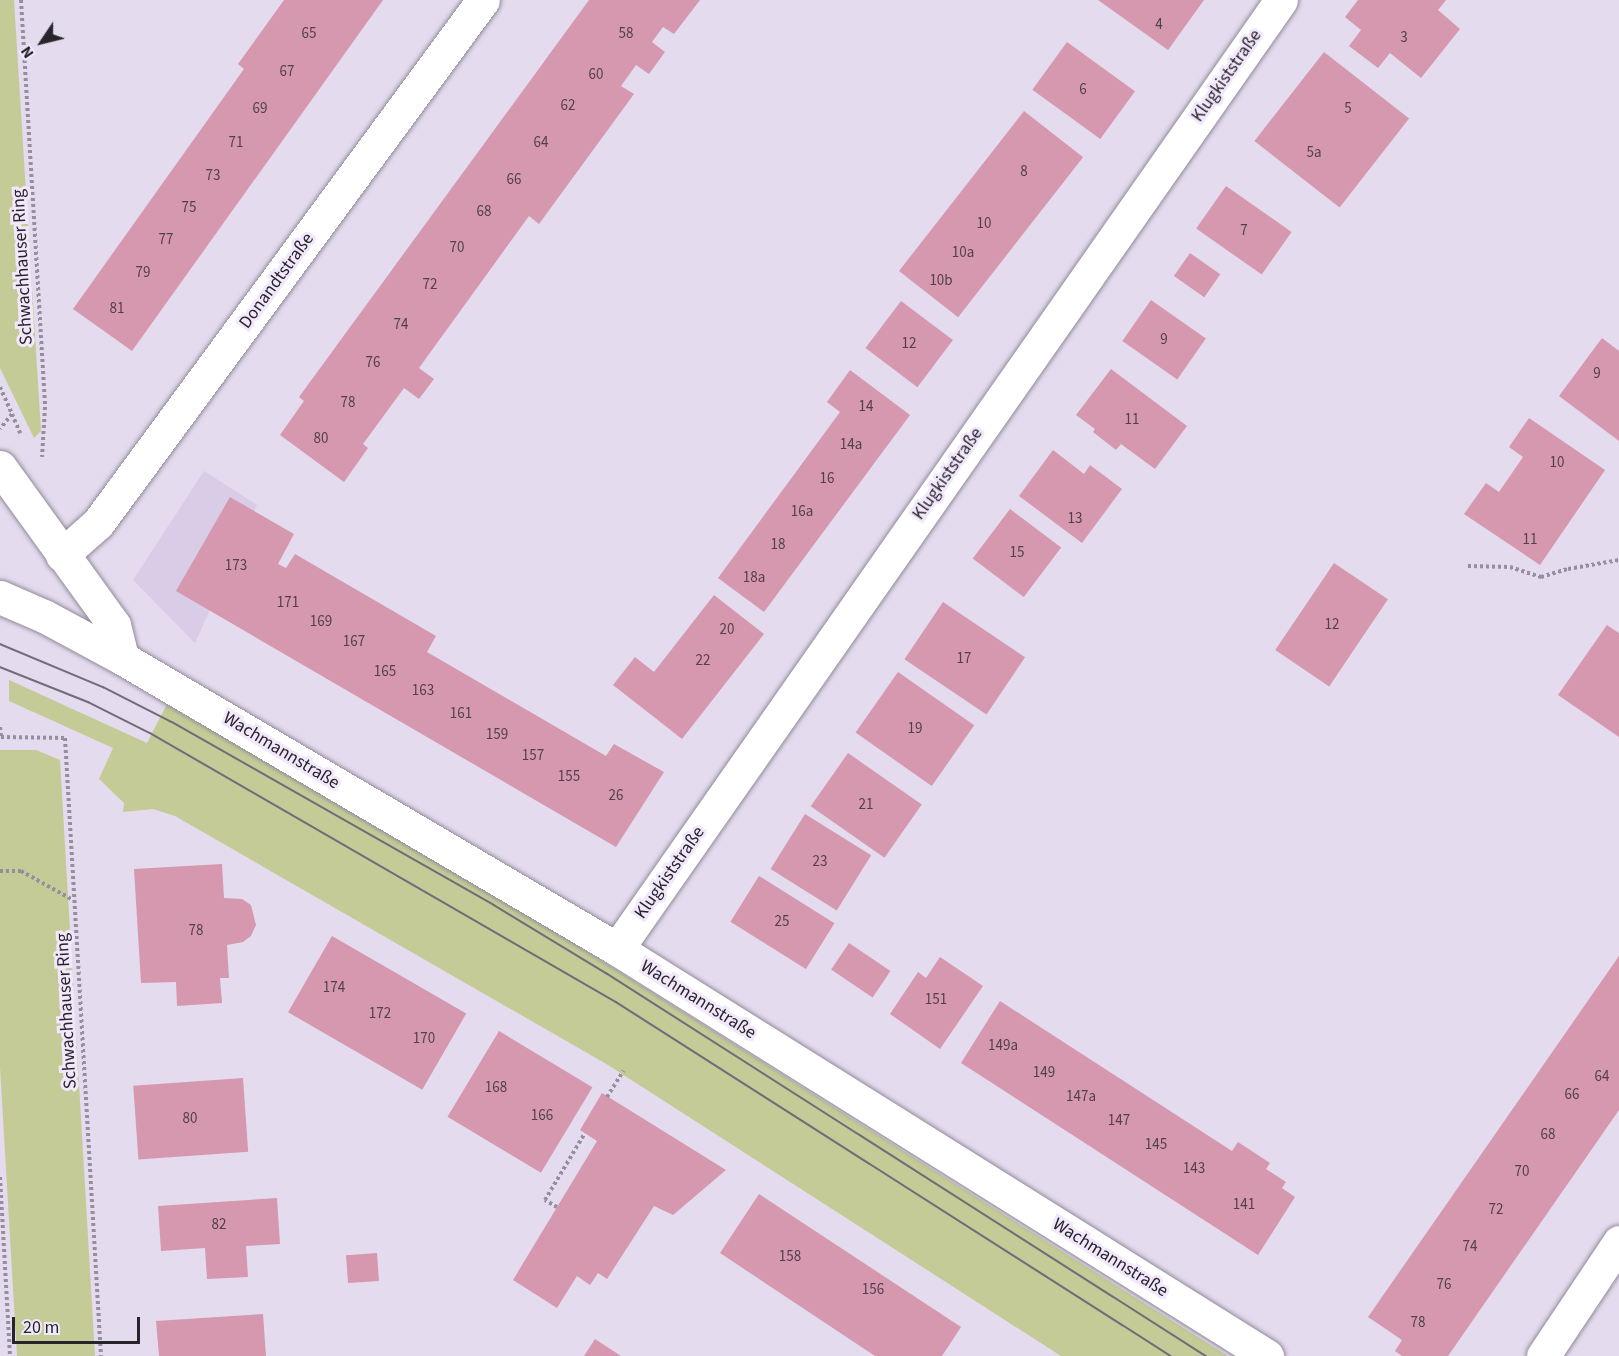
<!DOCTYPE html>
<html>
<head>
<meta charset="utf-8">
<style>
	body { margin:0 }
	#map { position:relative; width:1619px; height:1356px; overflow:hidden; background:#e4dbee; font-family:"Source Sans 3",sans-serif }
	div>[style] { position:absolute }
	.built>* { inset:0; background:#d9cce6 }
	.green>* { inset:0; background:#c4cb97 }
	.building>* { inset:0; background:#d598ae; transform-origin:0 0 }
	.path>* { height:4px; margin-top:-2px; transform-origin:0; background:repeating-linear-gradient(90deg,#958e9c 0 3px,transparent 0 6px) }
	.roads { filter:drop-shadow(0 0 2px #92899a) drop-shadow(0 0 2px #92899a) }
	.street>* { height:33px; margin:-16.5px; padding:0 16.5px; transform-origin:16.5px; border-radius:16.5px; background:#fff }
	.tram>* { height:1.5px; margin:-0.75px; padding:0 0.75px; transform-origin:0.75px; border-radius:0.75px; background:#716c77 }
	span { translate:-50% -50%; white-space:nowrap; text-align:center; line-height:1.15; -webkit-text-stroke:6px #f2e8fb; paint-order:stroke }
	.number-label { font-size:15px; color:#52414c }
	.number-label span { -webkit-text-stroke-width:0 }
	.street-label { font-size:18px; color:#27242b }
	.north { position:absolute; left:12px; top:12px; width:60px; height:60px; -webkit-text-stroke:4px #f2e8fb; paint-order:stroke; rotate:235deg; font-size:16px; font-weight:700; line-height:24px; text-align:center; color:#27242b }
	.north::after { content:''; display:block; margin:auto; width:21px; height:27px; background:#27242b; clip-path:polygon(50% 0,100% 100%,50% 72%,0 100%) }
	.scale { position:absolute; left:12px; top:1317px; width:128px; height:27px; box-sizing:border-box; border:3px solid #27242b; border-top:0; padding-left:8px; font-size:18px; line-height:21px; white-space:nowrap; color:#27242b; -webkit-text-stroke:4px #f2e8fb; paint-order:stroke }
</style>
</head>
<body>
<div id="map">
	<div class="built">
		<div style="clip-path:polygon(204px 471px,257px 505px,195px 643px,133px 580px)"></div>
	</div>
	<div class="green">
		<div style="clip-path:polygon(0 0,14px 0,41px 431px,34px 438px,0 368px)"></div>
		<div style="clip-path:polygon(9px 680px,147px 743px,167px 704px,512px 904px,1228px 1356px,1061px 1356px,608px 1065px,175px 816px,153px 809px,123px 812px,124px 803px,99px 779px,113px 748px,9px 701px)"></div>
		<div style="clip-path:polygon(0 750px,36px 750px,60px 760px,95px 1356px,17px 1356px,0 1067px)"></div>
	</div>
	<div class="building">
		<div style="clip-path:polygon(284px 0,383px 0,132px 351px,73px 309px,244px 69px,238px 64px)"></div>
		<div style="clip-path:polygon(589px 0,700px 0,674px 34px,663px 27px,652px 42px,665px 52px,649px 74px,636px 65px,621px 86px,634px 94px,539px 224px,529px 216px,419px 368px,434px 379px,419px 399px,404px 388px,363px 444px,368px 448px,344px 482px,280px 435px,304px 401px,299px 397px)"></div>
		<div style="clip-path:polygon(1098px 0,1204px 0,1168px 50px)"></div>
		<div style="clip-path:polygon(1358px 0,1446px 0,1438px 10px,1460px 29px,1421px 78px,1390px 53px,1378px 68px,1349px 46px,1361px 30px,1345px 17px)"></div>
		<div style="left:1067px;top:42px;width:84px;height:59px;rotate:36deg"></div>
		<div style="left:1324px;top:52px;width:108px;height:113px;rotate:38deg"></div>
		<div style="left:1024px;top:111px;width:75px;height:203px;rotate:38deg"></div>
		<div style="left:1226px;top:186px;width:80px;height:52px;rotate:35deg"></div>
		<div style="left:1190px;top:253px;width:37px;height:28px;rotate:35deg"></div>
		<div style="left:1151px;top:300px;width:67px;height:50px;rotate:35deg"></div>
		<div style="left:901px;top:301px;width:65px;height:59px;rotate:37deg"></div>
		<div style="clip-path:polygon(1602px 338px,1619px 351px,1619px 441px,1559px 396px)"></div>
		<div style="clip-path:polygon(1111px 369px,1187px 426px,1155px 469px,1121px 444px,1116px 450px,1093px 432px,1095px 429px,1076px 415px)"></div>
		<div style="clip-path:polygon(850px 370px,910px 415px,764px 612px,718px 578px,840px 412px,827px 402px)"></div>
		<div style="clip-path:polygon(1529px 418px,1605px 470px,1540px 565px,1464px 514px,1486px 483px,1499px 492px,1523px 457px,1509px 447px)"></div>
		<div style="clip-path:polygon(1053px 450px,1084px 474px,1090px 465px,1122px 489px,1082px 543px,1019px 496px)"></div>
		<div style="clip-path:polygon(230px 497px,294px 534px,278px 564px,286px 568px,295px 554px,436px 636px,427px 652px,606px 756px,614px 744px,664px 772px,616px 847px,176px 591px)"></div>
		<div style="left:1010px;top:509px;width:64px;height:62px;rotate:37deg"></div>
		<div style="left:1334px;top:563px;width:65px;height:105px;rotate:34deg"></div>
		<div style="clip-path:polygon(714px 595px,764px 634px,682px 739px,613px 685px,635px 657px,654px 672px)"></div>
		<div style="left:943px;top:602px;width:99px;height:69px;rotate:34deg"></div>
		<div style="clip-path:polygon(1607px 625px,1619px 633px,1619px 737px,1558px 695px)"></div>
		<div style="left:898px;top:672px;width:93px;height:74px;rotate:35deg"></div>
		<div style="left:848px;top:753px;width:90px;height:65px;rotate:35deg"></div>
		<div style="left:805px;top:814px;width:78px;height:65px;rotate:32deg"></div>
		<div style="clip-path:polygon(222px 864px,224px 898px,242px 899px,251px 905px,256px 925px,251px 936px,243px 942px,227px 945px,229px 978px,220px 978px,222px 1003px,177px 1006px,176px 982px,141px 983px,134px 869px)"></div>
		<div style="left:759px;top:876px;width:89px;height:54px;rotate:32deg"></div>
		<div style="left:332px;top:936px;width:155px;height:88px;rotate:30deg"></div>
		<div style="left:849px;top:943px;width:50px;height:32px;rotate:34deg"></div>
		<div style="clip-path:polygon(1619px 956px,1619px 1110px,1448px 1356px,1402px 1356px,1395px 1351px,1402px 1340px,1368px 1317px)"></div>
		<div style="clip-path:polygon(940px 957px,983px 986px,940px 1049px,890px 1014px,918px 972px,926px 978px)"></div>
		<div style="clip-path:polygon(1000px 1001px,1232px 1151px,1238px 1142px,1270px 1163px,1266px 1169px,1286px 1182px,1282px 1188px,1295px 1197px,1258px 1255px,961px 1063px)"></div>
		<div style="left:499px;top:1031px;width:109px;height:100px;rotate:31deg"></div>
		<div style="left:243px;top:1078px;width:74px;height:110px;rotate:86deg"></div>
		<div style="clip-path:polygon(602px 1093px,726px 1170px,673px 1215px,654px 1206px,607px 1279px,598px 1273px,590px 1285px,577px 1276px,557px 1308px,513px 1280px,597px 1141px,580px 1130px)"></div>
		<div style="clip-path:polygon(759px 1194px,961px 1327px,942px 1356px,875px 1356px,720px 1253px)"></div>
		<div style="clip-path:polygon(277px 1198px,280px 1244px,246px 1246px,248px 1277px,207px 1279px,205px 1248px,161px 1251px,158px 1206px)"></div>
		<div style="left:377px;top:1253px;width:28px;height:31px;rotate:86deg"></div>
		<div style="clip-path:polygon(263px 1314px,266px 1356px,159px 1356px,156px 1321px)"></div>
		<div style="clip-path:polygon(595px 1339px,621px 1356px,584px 1356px)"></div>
	</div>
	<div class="path">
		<div style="left:21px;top:0;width:408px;rotate:86.6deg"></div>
		<div style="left:45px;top:407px;width:50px;rotate:93.4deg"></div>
		<div style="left:0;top:387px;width:30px;rotate:66deg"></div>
		<div style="left:12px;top:414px;width:19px;rotate:129deg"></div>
		<div style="left:12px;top:414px;width:21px;rotate:67deg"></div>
		<div style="left:1468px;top:566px;width:42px;rotate:1.4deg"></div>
		<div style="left:1510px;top:567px;width:33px;rotate:18deg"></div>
		<div style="left:1541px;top:577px;width:28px;rotate:-17deg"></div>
		<div style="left:1568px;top:569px;width:52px;rotate:-10deg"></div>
		<div style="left:0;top:727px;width:10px;rotate:84deg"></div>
		<div style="left:1px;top:737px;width:64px;rotate:0.9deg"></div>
		<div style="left:65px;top:738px;width:619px;rotate:86.67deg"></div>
		<div style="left:0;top:871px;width:21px"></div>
		<div style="left:21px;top:871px;width:60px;rotate:29.1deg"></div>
		<div style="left:607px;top:1097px;width:31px;rotate:-58deg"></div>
		<div style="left:0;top:1177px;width:179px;rotate:86.8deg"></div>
		<div style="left:557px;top:1207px;width:14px;rotate:-150deg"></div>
		<div style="left:545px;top:1200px;width:78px;rotate:-59.2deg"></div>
	</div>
	<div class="roads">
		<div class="street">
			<div style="left:0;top:467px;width:195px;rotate:54.2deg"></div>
			<div style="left:114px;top:625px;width:34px;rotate:76deg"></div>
			<div style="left:62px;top:555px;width:48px;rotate:-41.6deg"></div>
			<div style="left:98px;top:523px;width:649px;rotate:-53.64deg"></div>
			<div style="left:0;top:597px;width:48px;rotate:23.4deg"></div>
			<div style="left:44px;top:616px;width:89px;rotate:28.3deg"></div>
			<div style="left:122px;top:658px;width:574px;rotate:30.45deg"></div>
			<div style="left:617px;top:949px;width:767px;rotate:32.05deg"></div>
			<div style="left:617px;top:949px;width:1158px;rotate:-55.02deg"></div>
			<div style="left:1543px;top:1356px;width:137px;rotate:-56.3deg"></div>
		</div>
	</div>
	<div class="tram">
		<div style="left:0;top:644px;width:112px;rotate:22.7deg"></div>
		<div style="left:103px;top:687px;width:77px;rotate:26.9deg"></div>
		<div style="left:172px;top:722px;width:370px;rotate:29.6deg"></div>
		<div style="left:494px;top:905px;width:131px;rotate:31.3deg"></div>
		<div style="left:606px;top:973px;width:712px;rotate:32.55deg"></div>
		<div style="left:0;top:667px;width:95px;rotate:21.7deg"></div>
		<div style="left:88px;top:702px;width:69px;rotate:26.6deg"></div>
		<div style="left:150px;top:733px;width:538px;rotate:30deg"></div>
		<div style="left:616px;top:1002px;width:658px;rotate:32.53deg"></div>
	</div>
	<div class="number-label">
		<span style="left:1159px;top:25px">4</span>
		<span style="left:309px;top:34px">65</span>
		<span style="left:626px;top:34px">58</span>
		<span style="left:1404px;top:38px">3</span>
		<span style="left:287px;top:72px">67</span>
		<span style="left:596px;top:75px">60</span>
		<span style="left:1083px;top:90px">6</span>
		<span style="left:568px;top:106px">62</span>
		<span style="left:260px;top:109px">69</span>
		<span style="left:1348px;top:109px">5</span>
		<span style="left:236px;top:143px">71</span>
		<span style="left:541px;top:143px">64</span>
		<span style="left:1314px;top:153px">5a</span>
		<span style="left:1024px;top:172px">8</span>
		<span style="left:213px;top:176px">73</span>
		<span style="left:514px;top:180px">66</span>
		<span style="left:189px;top:208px">75</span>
		<span style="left:484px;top:212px">68</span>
		<span style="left:984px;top:224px">10</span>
		<span style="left:1244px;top:231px">7</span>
		<span style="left:166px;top:240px">77</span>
		<span style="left:457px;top:248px">70</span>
		<span style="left:963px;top:253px">10a</span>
		<span style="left:143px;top:273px">79</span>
		<span style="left:941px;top:281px">10b</span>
		<span style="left:430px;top:285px">72</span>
		<span style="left:117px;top:309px">81</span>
		<span style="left:401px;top:325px">74</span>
		<span style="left:1164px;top:340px">9</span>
		<span style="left:909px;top:344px">12</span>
		<span style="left:373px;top:363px">76</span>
		<span style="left:1597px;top:374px">9</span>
		<span style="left:348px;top:403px">78</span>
		<span style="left:866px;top:407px">14</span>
		<span style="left:1132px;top:420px">11</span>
		<span style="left:321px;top:439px">80</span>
		<span style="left:851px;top:445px">14a</span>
		<span style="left:1557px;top:463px">10</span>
		<span style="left:827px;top:479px">16</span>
		<span style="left:802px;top:512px">16a</span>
		<span style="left:1075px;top:519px">13</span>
		<span style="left:1530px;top:540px">11</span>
		<span style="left:778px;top:545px">18</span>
		<span style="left:1017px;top:553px">15</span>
		<span style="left:236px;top:566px">173</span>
		<span style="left:754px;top:578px">18a</span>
		<span style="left:288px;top:603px">171</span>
		<span style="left:321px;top:622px">169</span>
		<span style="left:1332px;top:625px">12</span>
		<span style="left:727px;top:630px">20</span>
		<span style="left:354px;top:642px">167</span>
		<span style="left:964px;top:659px">17</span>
		<span style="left:703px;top:661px">22</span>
		<span style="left:385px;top:672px">165</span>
		<span style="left:423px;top:691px">163</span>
		<span style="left:461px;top:714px">161</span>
		<span style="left:915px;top:729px">19</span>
		<span style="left:497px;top:735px">159</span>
		<span style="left:533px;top:756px">157</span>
		<span style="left:569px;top:777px">155</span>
		<span style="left:616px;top:796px">26</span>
		<span style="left:866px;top:805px">21</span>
		<span style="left:820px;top:862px">23</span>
		<span style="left:782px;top:922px">25</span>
		<span style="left:196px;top:931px">78</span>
		<span style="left:334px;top:988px">174</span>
		<span style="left:936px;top:1000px">151</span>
		<span style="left:380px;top:1014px">172</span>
		<span style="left:424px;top:1039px">170</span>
		<span style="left:1003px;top:1046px">149a</span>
		<span style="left:1044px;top:1073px">149</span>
		<span style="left:1602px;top:1077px">64</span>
		<span style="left:496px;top:1088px">168</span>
		<span style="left:1572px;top:1095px">66</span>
		<span style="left:1081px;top:1097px">147a</span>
		<span style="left:542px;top:1116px">166</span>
		<span style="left:190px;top:1119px">80</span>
		<span style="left:1119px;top:1121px">147</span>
		<span style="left:1548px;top:1135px">68</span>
		<span style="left:1156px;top:1145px">145</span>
		<span style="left:1194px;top:1169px">143</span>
		<span style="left:1522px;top:1172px">70</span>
		<span style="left:1244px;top:1205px">141</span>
		<span style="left:1496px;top:1210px">72</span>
		<span style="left:219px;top:1225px">82</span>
		<span style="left:1470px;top:1247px">74</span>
		<span style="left:790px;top:1257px">158</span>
		<span style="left:1444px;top:1285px">76</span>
		<span style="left:873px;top:1290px">156</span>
		<span style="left:1418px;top:1323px">78</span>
	</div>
	<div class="street-label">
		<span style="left:1227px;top:76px;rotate:-55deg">Klugkiststraße</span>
		<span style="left:23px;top:267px;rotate:-93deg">Schwachhauser Ring</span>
		<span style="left:277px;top:281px;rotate:-54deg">Donandtstraße</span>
		<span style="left:948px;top:474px;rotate:-55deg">Klugkiststraße</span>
		<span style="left:281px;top:751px;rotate:31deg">Wachmannstraße</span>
		<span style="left:670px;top:873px;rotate:-55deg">Klugkiststraße</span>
		<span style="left:698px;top:1000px;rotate:32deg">Wachmannstraße</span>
		<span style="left:67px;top:1011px;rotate:-93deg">Schwachhauser Ring</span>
		<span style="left:1110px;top:1258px;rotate:32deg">Wachmannstraße</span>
	</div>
	<div class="north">N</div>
	<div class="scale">20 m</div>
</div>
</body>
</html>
